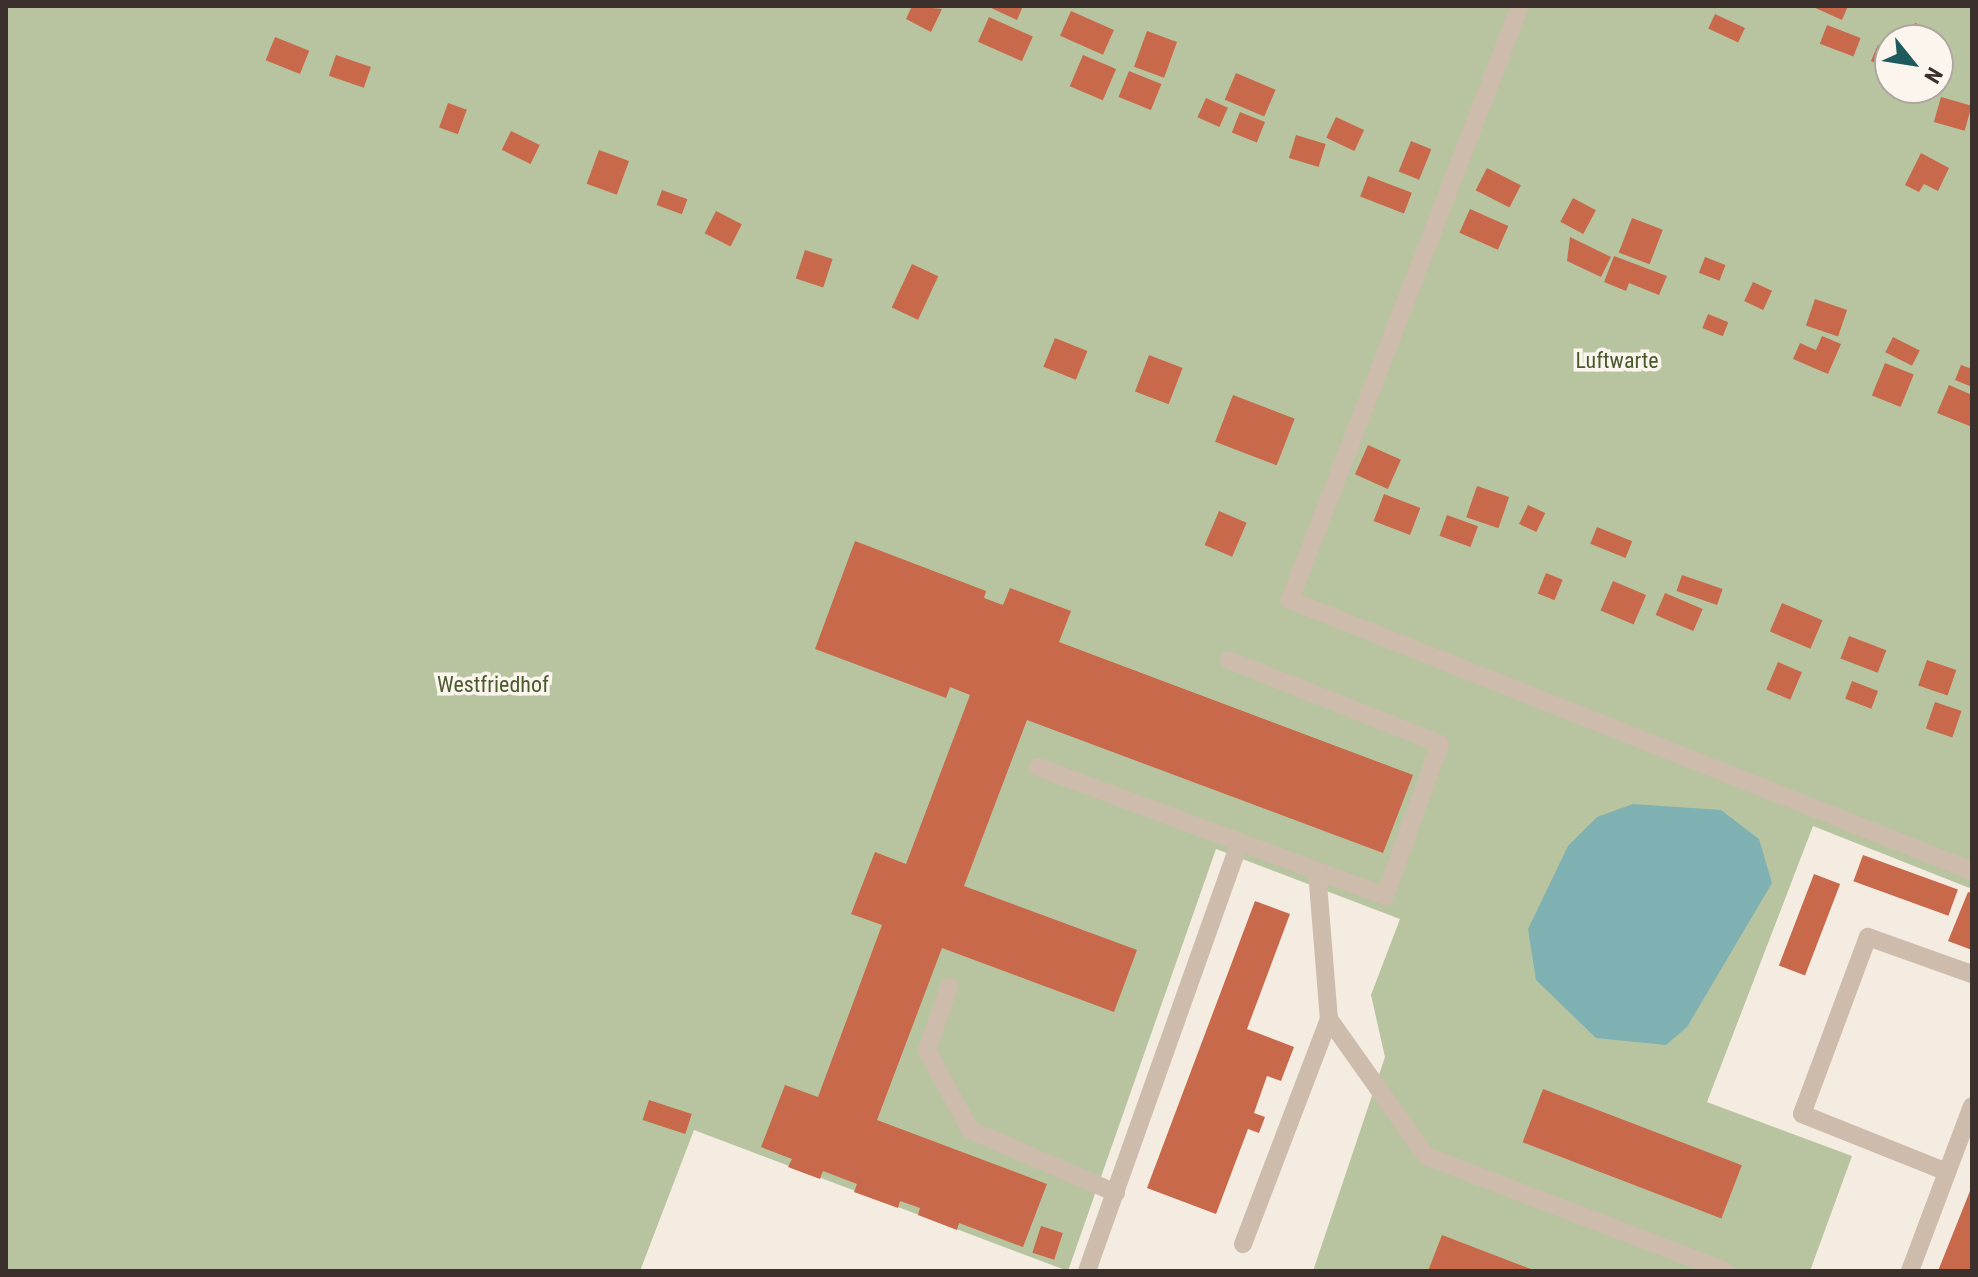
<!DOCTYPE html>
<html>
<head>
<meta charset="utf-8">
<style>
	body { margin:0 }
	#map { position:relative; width:1978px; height:1277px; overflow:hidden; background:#f4ebe1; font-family:"Roboto Condensed",sans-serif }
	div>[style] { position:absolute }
	.green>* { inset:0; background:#b8c4a0 }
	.water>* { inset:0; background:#7fb0b2 }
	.building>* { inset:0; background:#c8694b; transform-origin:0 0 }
	.service>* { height:18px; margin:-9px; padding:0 9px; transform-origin:9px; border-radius:9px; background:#cdbbac }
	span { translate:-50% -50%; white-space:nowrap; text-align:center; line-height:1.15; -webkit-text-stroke:7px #fbf5ee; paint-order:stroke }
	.park-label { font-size:22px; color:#4a5a2e }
	.frame { position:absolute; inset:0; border:8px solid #3b302b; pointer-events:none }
	.north { position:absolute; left:1874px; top:24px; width:80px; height:80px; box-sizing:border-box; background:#fbf5ee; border:2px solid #aea6a0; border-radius:50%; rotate:120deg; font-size:22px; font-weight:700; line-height:32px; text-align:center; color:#3b302b }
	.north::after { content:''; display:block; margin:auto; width:28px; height:36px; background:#1f5a5e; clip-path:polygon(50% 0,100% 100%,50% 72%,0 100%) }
</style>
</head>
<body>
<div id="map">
	<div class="green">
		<div style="clip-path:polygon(evenodd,6px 6px,1972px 6px,1972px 889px,1813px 826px,1707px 1102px,1852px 1156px,1810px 1271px,1313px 1271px,1385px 1057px,1371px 995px,1400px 919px,1216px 849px,1068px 1271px,694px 1130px,640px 1271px,6px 1271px,6px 6px,1890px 40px,1938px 40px,1938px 88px,1890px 88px,1890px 40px)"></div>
	</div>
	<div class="water">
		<div style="clip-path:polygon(1633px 804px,1721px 810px,1759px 839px,1772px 883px,1687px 1027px,1666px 1045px,1596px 1038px,1536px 980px,1528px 929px,1568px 846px,1597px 817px)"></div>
	</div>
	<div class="building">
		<div style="clip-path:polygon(912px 6px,942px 9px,931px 32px,906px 19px)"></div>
		<div style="clip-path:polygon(987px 6px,1023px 6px,1017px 20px)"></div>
		<div style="clip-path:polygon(1811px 6px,1848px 6px,1842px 20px)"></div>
		<div style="left:1071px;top:11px;width:47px;height:27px;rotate:24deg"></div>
		<div style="left:1715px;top:14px;width:33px;height:16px;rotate:25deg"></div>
		<div style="left:989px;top:17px;width:48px;height:27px;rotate:24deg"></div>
		<div style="clip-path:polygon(1915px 23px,1932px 29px,1928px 40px,1909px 39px)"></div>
		<div style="left:1827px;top:25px;width:36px;height:20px;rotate:21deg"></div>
		<div style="left:1147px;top:31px;width:32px;height:38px;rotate:20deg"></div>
		<div style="left:275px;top:37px;width:37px;height:25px;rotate:22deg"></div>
		<div style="clip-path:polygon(1878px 45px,1890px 51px,1890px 70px,1871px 61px)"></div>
		<div style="left:336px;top:55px;width:37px;height:22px;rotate:19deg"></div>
		<div style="left:1083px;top:55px;width:36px;height:34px;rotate:23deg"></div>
		<div style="left:1129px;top:71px;width:35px;height:28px;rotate:22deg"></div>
		<div style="left:1236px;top:73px;width:43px;height:29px;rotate:23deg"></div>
		<div style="left:1941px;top:97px;width:32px;height:26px;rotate:16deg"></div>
		<div style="left:1206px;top:98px;width:24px;height:21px;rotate:24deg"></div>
		<div style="left:448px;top:103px;width:20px;height:26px;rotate:20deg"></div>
		<div style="left:1240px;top:112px;width:27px;height:22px;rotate:22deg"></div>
		<div style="left:1336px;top:117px;width:31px;height:23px;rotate:25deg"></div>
		<div style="left:511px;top:131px;width:32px;height:21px;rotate:26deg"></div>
		<div style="left:1296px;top:135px;width:31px;height:24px;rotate:17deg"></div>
		<div style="left:1411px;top:141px;width:22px;height:33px;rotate:22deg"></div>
		<div style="left:599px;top:150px;width:32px;height:36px;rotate:20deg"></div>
		<div style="clip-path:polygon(1921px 153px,1949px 168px,1938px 191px,1924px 184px,1919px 192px,1905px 185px)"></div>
		<div style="left:1487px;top:168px;width:38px;height:25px;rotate:27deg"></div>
		<div style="left:1368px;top:176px;width:47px;height:22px;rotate:21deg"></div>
		<div style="left:662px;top:190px;width:27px;height:16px;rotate:20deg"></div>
		<div style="left:1573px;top:198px;width:26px;height:27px;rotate:28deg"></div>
		<div style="left:1470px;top:209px;width:42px;height:26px;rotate:24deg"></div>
		<div style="left:716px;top:211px;width:29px;height:25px;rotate:27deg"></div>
		<div style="left:1632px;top:218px;width:33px;height:37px;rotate:21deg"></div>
		<div style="clip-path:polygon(1570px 237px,1611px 257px,1601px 277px,1567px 261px)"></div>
		<div style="left:805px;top:250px;width:29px;height:30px;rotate:18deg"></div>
		<div style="clip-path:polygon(1614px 256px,1667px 276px,1659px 295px,1629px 283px,1626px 291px,1604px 282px)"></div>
		<div style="left:1705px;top:257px;width:22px;height:17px;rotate:21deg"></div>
		<div style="left:912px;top:264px;width:29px;height:48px;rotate:25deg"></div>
		<div style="left:1753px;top:282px;width:21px;height:21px;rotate:25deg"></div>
		<div style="left:1815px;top:299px;width:34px;height:28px;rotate:19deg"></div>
		<div style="left:1708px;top:314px;width:22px;height:15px;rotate:22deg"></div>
		<div style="clip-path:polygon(1822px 336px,1841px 344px,1828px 374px,1793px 359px,1800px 343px,1816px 350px)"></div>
		<div style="left:1893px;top:337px;width:30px;height:17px;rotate:27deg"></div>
		<div style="left:1055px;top:338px;width:35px;height:31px;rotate:22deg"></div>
		<div style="left:1149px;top:355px;width:36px;height:39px;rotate:21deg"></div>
		<div style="left:1885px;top:363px;width:31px;height:35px;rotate:22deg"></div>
		<div style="clip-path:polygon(1961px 365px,1972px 369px,1972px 387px,1955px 380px)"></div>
		<div style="clip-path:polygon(1949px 385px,1972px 395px,1972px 427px,1937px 413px)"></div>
		<div style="left:1233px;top:395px;width:66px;height:50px;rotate:21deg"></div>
		<div style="left:1368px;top:445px;width:36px;height:32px;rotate:24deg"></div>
		<div style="left:1477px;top:486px;width:34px;height:33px;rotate:19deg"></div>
		<div style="left:1384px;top:494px;width:39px;height:29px;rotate:21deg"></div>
		<div style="left:1528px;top:505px;width:19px;height:21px;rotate:25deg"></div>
		<div style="left:1219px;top:511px;width:30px;height:37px;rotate:23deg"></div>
		<div style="left:1447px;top:515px;width:33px;height:22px;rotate:20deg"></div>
		<div style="left:1597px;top:527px;width:38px;height:18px;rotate:22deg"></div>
		<div style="clip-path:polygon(855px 541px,986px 591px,984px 598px,1003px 605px,1010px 588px,1071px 611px,1059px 642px,1413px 775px,1383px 853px,1027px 720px,964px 886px,1137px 950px,1114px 1012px,942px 948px,877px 1120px,1047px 1184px,1023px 1247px,959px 1223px,957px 1230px,918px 1215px,920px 1208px,900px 1201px,898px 1208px,854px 1192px,857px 1184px,823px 1171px,820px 1179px,788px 1167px,792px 1159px,761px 1147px,785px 1085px,818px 1097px,882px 925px,851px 914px,875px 852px,906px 864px,970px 695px,950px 687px,946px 698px,815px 649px)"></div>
		<div style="left:1546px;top:573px;width:18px;height:22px;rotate:22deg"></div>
		<div style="left:1682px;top:575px;width:43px;height:17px;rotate:19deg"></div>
		<div style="left:1613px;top:581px;width:36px;height:32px;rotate:23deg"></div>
		<div style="left:1665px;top:593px;width:41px;height:24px;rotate:23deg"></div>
		<div style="left:1782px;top:603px;width:44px;height:31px;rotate:23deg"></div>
		<div style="left:1849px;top:636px;width:40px;height:24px;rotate:21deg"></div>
		<div style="left:1927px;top:660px;width:31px;height:27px;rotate:19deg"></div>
		<div style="left:1778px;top:662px;width:26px;height:30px;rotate:23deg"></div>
		<div style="left:1852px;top:681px;width:28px;height:19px;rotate:21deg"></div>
		<div style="left:1935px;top:702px;width:28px;height:28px;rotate:19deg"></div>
		<div style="left:1863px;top:855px;width:101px;height:28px;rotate:20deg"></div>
		<div style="left:1814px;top:874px;width:28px;height:98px;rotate:21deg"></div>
		<div style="clip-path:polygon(1968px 892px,1972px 893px,1972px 950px,1948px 941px)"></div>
		<div style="clip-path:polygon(1255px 901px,1290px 914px,1247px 1029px,1294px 1047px,1281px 1081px,1267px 1076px,1254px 1113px,1265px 1117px,1259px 1133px,1248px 1129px,1216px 1214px,1147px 1188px)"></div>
		<div style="left:1543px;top:1089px;width:213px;height:57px;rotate:21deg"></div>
		<div style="left:649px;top:1100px;width:45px;height:21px;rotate:18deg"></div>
		<div style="clip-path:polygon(1972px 1186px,1972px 1271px,1938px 1271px)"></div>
		<div style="left:1041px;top:1226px;width:23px;height:28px;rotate:18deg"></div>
		<div style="clip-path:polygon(1442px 1235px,1536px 1271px,1428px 1271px)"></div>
	</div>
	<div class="service">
		<div style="left:1520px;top:6px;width:637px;rotate:111.17deg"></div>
		<div style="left:1290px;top:600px;width:734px;rotate:21.67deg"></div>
		<div style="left:1229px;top:660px;width:227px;rotate:21.7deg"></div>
		<div style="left:1440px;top:744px;width:162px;rotate:109.9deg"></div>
		<div style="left:1385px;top:896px;width:72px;rotate:-159.8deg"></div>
		<div style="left:1038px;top:767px;width:298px;rotate:20.4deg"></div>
		<div style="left:1317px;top:871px;width:148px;rotate:85.4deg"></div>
		<div style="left:1329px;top:1019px;width:241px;rotate:110.9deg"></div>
		<div style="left:949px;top:987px;width:67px;rotate:109.2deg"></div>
		<div style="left:927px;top:1050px;width:91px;rotate:61.7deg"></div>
		<div style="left:970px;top:1130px;width:159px;rotate:23.3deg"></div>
		<div style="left:1329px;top:1019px;width:168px;rotate:54.7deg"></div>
		<div style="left:1426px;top:1156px;width:321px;rotate:21deg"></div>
		<div style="left:1947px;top:1172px;width:156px;rotate:-158.2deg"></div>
		<div style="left:1802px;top:1114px;width:189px;rotate:-69.6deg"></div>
		<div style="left:1868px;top:937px;width:110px;rotate:19.6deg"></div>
		<div style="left:1087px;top:1271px;width:454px;rotate:-70.4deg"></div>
		<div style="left:1910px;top:1271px;width:176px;rotate:-69.4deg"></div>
	</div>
	<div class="park-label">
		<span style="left:1617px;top:361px">Luftwarte</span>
		<span style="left:493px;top:685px">Westfriedhof</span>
	</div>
	<div class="frame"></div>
	<div class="north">N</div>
</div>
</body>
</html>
